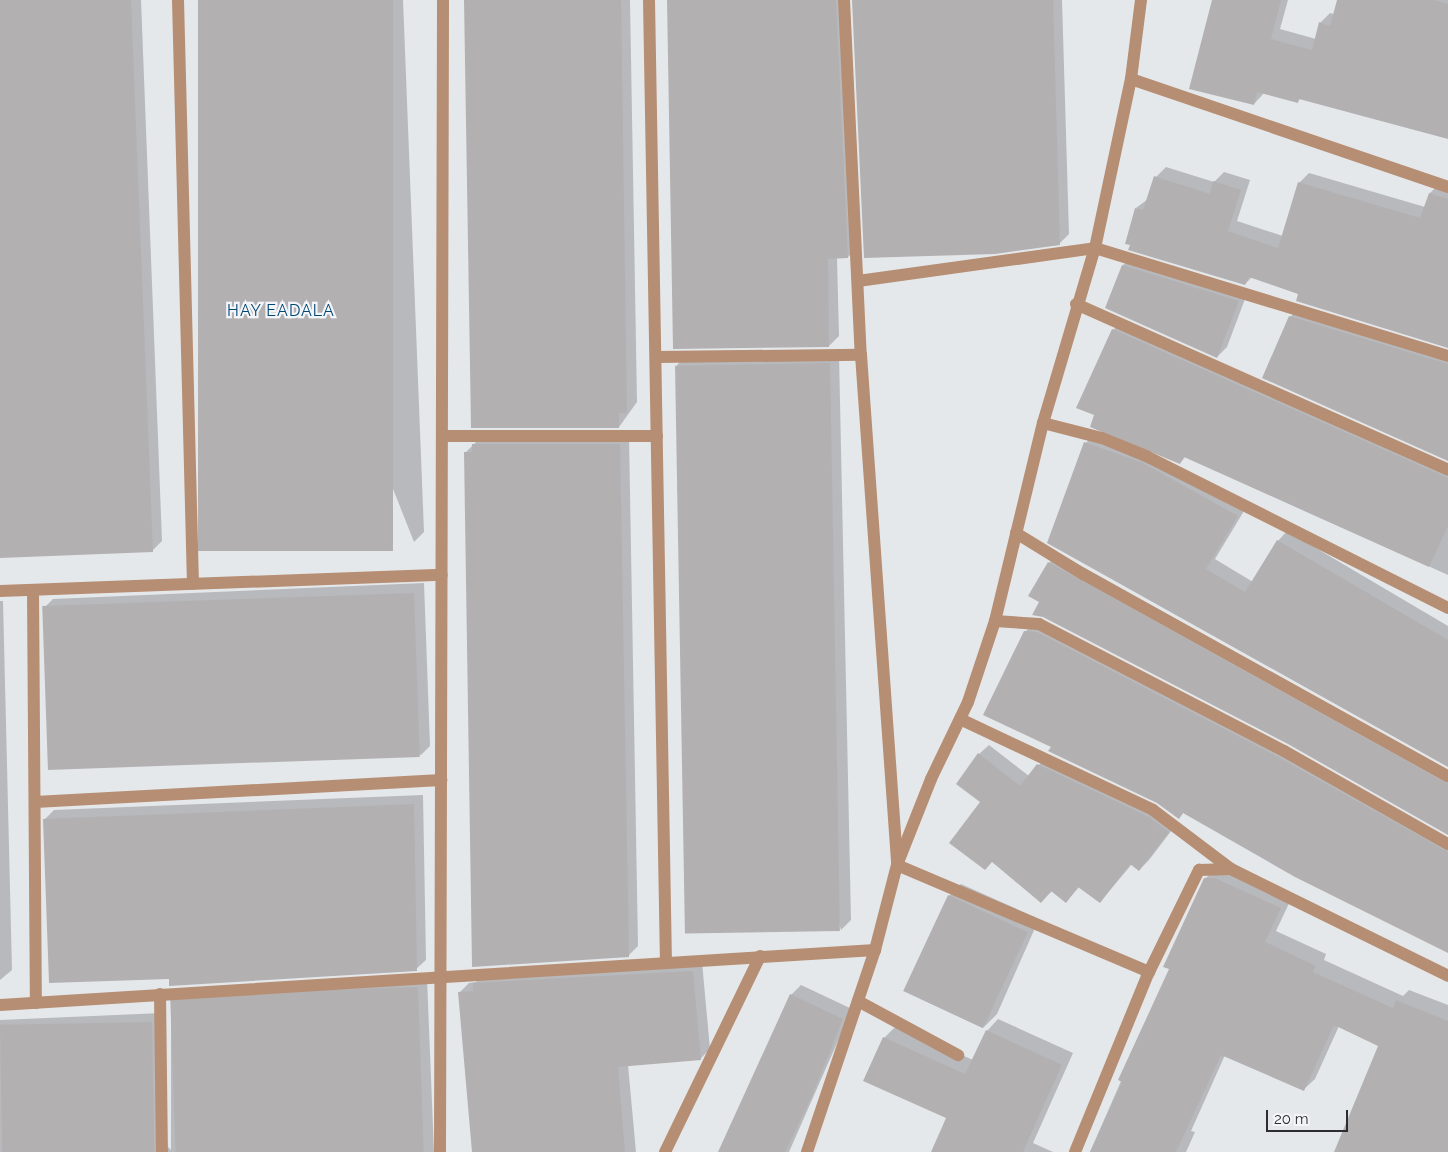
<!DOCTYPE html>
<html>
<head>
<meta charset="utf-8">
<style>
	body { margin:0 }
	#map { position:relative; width:1448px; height:1152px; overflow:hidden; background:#e5e8eb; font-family:Raleway,sans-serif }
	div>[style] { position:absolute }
	.shadow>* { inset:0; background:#0003 }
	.building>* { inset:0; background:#b3b0b2; transform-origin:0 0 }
	.service>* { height:12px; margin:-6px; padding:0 6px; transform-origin:6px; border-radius:6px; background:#b68e73 }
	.pedestrian>* { height:12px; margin:-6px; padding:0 6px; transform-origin:6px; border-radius:6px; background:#b68e73 }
	.minor>* { height:12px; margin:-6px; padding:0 6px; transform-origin:6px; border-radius:6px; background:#b68e73 }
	span { translate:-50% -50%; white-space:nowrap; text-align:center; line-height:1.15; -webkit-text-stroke:4.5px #f3f5f9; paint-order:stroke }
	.quarter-label { font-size:16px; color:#024675; letter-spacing:1px }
	.scale { position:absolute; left:1266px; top:1110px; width:82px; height:22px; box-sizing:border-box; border:2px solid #2c2d2f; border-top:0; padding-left:6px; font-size:15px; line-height:18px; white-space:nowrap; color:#2c2d2f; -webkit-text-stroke:4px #f3f5f9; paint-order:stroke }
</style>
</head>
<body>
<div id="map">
	<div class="shadow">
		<div style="clip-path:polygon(0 0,141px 0,162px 541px,152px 551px,0 557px)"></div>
		<div style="clip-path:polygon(200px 0,403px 0,424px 532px,414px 542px)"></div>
		<div style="clip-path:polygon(465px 0,630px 0,637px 402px,619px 427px)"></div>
		<div style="clip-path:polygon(668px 0,846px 0,858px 247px,848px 257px,837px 257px,839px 336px,829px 346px)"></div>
		<div style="clip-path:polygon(853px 0,1062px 0,1069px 234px,1059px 244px)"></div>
		<div style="clip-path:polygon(1213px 0,1288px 0,1280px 29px,1316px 39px,1320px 23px,1330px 13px,1334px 14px,1338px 0,1448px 0,1448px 138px,1301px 98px,1297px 102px,1264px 93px,1254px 104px)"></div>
		<div style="clip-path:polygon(1166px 167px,1214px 182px,1224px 172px,1250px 180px,1237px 221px,1283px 236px,1299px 183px,1309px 173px,1425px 207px,1430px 193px,1440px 183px,1448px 186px,1448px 346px,1252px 277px,1245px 284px,1136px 208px,1148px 199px,1156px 177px)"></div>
		<div style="clip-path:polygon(1133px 256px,1248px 291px,1227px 347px,1217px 357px,1123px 265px)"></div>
		<div style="clip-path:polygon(1301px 307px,1448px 352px,1448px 460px,1290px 317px)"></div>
		<div style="clip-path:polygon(1123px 320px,1448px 464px,1448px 575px,1186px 456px,1180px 463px,1095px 415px,1113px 330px)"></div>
		<div style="clip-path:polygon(839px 354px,851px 920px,841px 930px,677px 365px,686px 356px)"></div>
		<div style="clip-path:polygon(1095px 433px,1247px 506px,1215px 559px,1253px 582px,1278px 541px,1287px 531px,1448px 626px,1448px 765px,1049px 542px,1086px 443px)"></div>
		<div style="clip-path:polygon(483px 435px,629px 435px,638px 946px,628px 956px,465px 453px)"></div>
		<div style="clip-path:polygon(1058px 553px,1448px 771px,1448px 833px,1041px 602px,1049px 563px)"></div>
		<div style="clip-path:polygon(424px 583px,430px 746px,421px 755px,43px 609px,53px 599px)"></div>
		<div style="clip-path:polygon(0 601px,3px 601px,12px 970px,0 980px)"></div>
		<div style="clip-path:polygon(1035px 622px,1448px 838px,1448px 951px,1184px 812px,1178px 818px,1157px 802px,1053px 746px,1025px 632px)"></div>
		<div style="clip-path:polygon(989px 745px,1029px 776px,1048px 755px,1178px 822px,1149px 860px,1139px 870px,1132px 864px,1100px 902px,1080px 886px,1066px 902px,1052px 891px,1041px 902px,981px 802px,979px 754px)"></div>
		<div style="clip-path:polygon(423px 795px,426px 960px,416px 969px,170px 977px,44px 820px,54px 810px)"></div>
		<div style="clip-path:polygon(1217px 867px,1292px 897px,1276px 931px,1326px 954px,1324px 960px,1403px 996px,1409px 990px,1448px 1005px,1448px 1152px,1338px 1152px,1379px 1045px,1339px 1026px,1315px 1079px,1303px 1090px,1225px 1055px,1191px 1131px,1195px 1132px,1186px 1152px,1090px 1152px,1170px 969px,1205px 879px)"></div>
		<div style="clip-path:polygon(961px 884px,1039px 919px,997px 1014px,984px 1027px,949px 896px)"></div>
		<div style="clip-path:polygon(702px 962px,710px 1049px,700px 1059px,628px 1065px,636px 1152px,473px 1152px,459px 993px,469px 983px,476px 982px,484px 974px)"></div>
		<div style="clip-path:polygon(427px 978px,434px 1152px,0 1152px,0 1020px,162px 1013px,163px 1142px,171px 1150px,171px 1003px,181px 993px)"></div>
		<div style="clip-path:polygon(801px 985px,852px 1009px,789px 1152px,719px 1152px,791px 995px)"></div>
		<div style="clip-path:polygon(998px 1019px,1073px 1053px,1033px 1143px,1053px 1152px,932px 1152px,948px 1117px,884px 1038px,896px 1026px,973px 1060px,987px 1031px)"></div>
	</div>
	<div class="building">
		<div style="clip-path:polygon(0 0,131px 0,153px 552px,0 558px)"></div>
		<div style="left:198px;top:0;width:195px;height:551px"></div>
		<div style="clip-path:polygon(464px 0,621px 0,627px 413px,619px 413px,619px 428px,471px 428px)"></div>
		<div style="clip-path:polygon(667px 0,836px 0,848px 258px,828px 259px,829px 347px,673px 349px)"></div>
		<div style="clip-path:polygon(852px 0,1053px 0,1060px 245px,995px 254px,864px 258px)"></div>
		<div style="clip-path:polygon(1212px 0,1281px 0,1271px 39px,1312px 50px,1319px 22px,1330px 26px,1337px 0,1434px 0,1448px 4px,1448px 139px,1299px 99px,1298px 103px,1257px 92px,1254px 105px,1189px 89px)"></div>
		<div style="clip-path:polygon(1154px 176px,1210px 194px,1213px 181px,1241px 190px,1228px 231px,1278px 248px,1298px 182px,1420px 218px,1429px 193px,1448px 199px,1448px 348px,1296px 301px,1298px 294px,1249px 277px,1245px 285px,1128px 250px,1130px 245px,1125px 244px,1135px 208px,1143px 210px)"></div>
		<div style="clip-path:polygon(1122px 265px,1239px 301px,1217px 358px,1105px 308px)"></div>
		<div style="clip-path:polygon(1289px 316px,1448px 364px,1448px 461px,1262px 378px)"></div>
		<div style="clip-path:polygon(1112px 329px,1448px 478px,1448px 526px,1429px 567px,1184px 457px,1180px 464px,1090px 427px,1094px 415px,1076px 408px)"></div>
		<div style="left:830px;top:363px;width:568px;height:155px;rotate:89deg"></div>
		<div style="clip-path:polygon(1084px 442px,1143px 463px,1238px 516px,1206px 569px,1245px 592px,1277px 540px,1448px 640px,1448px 767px,1047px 543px)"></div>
		<div style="clip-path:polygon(472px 444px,620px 444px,629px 957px,472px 967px,464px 452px,472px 452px)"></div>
		<div style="clip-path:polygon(1048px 562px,1448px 784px,1448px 835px,1288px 744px,1043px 617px,1032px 615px,1039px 602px,1028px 596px)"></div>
		<div style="left:414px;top:593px;width:164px;height:372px;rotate:88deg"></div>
		<div style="clip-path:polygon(1024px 631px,1037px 632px,1280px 758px,1448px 852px,1448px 953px,1295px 877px,1183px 813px,1179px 819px,1157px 803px,1048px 751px,1051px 747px,983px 715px)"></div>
		<div style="clip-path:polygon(978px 753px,1020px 786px,1037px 764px,1149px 817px,1169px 832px,1139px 871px,1130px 864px,1100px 903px,1078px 887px,1066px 903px,1051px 891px,1041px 903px,992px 862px,985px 870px,949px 843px,980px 802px,956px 784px)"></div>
		<div style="clip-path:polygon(414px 804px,417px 971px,169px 986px,169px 979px,49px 983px,43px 819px)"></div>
		<div style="clip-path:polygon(1204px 878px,1215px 878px,1281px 908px,1265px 942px,1316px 966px,1313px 972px,1393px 1008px,1396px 1000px,1448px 1021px,1448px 1152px,1334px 1152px,1378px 1046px,1334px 1025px,1304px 1091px,1221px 1055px,1176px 1152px,1090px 1152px,1122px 1082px,1118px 1080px,1169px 969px,1163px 967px)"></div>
		<div style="left:948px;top:895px;width:88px;height:106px;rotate:25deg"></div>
		<div style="clip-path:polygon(693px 971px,701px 1060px,618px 1067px,625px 1152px,472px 1152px,458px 992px,473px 991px,473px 983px)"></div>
		<div style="left:418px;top:987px;width:165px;height:248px;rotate:88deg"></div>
		<div style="clip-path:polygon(790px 994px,843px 1019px,811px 1098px,785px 1152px,718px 1152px)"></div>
		<div style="left:152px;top:1022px;width:130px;height:152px;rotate:89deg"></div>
		<div style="clip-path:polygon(986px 1030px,1062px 1065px,1043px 1107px,1023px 1152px,931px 1152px,946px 1118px,863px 1081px,883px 1037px,965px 1074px)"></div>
	</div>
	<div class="service">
		<div style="left:858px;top:1001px;width:114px;rotate:28.4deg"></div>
	</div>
	<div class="pedestrian">
		<div style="left:1131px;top:79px;width:335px;rotate:18.8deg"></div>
		<div style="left:1095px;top:248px;width:369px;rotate:17deg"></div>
		<div style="left:1076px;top:304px;width:407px;rotate:24deg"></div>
		<div style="left:1043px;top:423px;width:61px;rotate:14.3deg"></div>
		<div style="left:1102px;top:438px;width:48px;rotate:22.2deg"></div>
		<div style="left:1146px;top:456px;width:338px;rotate:26.7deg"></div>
		<div style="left:1016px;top:533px;width:79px;rotate:31.5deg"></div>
		<div style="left:1083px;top:574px;width:417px;rotate:29deg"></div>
		<div style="left:995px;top:621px;width:44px;rotate:3.9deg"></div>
		<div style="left:1039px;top:624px;width:276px;rotate:27.4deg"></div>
		<div style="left:1284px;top:751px;width:189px;rotate:29.6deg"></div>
		<div style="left:960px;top:719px;width:213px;rotate:25.2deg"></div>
		<div style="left:1153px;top:810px;width:98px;rotate:37.1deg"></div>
		<div style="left:897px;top:865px;width:274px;rotate:23deg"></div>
	</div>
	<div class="minor">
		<div style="left:178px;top:0;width:584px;rotate:88.53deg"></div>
		<div style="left:649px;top:0;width:961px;rotate:88.99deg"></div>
		<div style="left:844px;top:0;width:355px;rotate:87.3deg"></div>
		<div style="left:861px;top:355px;width:507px;rotate:85.93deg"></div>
		<div style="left:858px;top:281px;width:239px;rotate:-7.9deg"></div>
		<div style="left:656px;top:357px;width:205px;rotate:-0.6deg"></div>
		<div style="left:442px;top:436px;width:215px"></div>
		<div style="left:33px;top:590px;width:413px;rotate:89.6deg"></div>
		<div style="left:0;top:591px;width:442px;rotate:-2.1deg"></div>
		<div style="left:35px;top:802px;width:407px;rotate:-3.1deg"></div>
		<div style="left:160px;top:994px;width:158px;rotate:89.3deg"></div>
		<div style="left:0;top:1005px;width:877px;rotate:-3.6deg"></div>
		<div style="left:440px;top:1152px;width:1152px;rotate:-89.85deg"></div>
		<div style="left:665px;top:1152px;width:218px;rotate:-64.1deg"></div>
		<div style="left:807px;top:1152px;width:213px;rotate:-71.4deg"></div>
		<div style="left:875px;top:950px;width:88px;rotate:-75.5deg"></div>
		<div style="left:897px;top:865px;width:92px;rotate:-68.4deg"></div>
		<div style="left:931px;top:779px;width:85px;rotate:-64.3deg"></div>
		<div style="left:968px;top:702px;width:85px;rotate:-71.6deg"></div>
		<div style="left:995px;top:621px;width:204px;rotate:-76.4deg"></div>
		<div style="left:1043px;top:423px;width:183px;rotate:-73.5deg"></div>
		<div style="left:1095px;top:248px;width:173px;rotate:-78deg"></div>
		<div style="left:1131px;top:79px;width:80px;rotate:-82.8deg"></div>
		<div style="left:1075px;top:1152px;width:195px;rotate:-67.7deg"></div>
		<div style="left:1149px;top:972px;width:114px;rotate:-63.9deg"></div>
		<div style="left:1199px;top:870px;width:32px;rotate:-2deg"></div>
		<div style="left:1231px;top:869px;width:242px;rotate:26.2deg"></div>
	</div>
	<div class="quarter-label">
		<span style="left:281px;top:311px">HAY EADALA</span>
	</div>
	<div class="scale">20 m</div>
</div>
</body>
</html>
